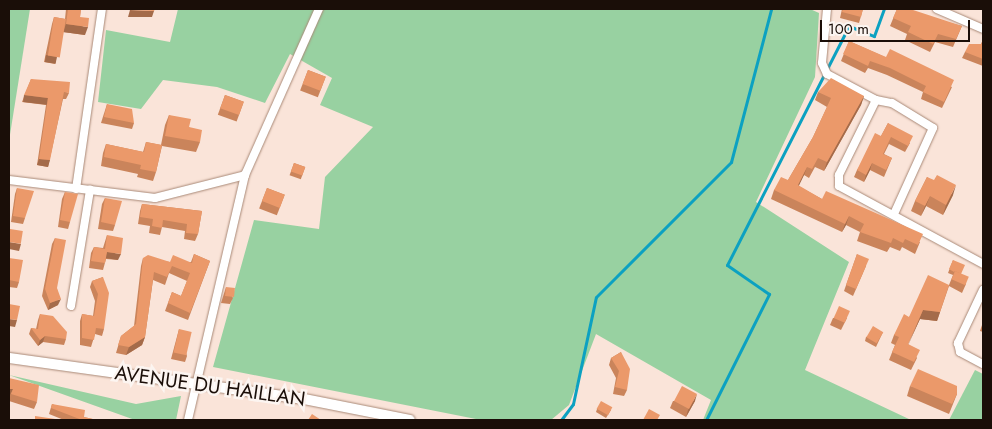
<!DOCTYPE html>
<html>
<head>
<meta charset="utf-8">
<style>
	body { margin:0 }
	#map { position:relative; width:992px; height:429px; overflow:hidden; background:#fae4d9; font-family:Jost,sans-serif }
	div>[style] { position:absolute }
	.green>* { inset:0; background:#98d1a1 }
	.stream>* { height:3px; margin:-1.5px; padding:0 1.5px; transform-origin:1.5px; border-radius:1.5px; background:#0ca1c1 }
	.roads { filter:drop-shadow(0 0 1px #a98977) drop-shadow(0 0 1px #a98977) }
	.minor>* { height:8px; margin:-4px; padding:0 4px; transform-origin:4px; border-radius:4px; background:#fff }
	.tertiary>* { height:10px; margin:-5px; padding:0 5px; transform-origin:5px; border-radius:5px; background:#fff }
	.wall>* { inset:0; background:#ca845b; transform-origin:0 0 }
	.shaded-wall>* { inset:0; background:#a46b4a; transform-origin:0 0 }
	.building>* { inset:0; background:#eb996a; transform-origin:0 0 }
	span { translate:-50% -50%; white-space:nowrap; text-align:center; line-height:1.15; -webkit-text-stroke:5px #fcf5f1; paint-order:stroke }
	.street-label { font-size:20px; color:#1a0e08 }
	.frame { position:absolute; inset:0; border:10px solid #1a0e08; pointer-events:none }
	.scale { position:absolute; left:820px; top:20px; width:150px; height:22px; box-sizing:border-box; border:2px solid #1a0e08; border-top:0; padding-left:6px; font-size:15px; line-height:18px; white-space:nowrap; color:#1a0e08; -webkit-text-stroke:4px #fcf5f1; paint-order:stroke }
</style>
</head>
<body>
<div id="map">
	<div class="green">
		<div style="clip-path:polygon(9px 9px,30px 9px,9px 141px)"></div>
		<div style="clip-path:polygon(178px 9px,810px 9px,819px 13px,815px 77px,756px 202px,849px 262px,805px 370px,911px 420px,703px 420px,711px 400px,596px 334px,569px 405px,551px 420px,481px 420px,213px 367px,254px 220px,319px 229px,325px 177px,373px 127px,320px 105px,332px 78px,290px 54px,265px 103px,217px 87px,163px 80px,141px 109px,98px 102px,106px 30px,170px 42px)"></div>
		<div style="clip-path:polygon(975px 370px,983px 374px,983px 420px,949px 420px)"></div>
		<div style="clip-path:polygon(9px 375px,136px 404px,181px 396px,176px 420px,135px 420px)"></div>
	</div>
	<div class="stream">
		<div style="left:561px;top:420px;width:20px;rotate:-53deg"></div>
		<div style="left:573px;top:404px;width:109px;rotate:-77.9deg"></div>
		<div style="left:596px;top:297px;width:191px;rotate:-45deg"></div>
		<div style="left:731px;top:162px;width:158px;rotate:-75.3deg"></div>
		<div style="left:706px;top:420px;width:141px;rotate:-63.4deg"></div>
		<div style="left:769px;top:294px;width:51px;rotate:-145.4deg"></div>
		<div style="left:727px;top:265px;width:268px;rotate:-63deg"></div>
		<div style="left:849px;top:26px;width:27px;rotate:22deg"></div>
		<div style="left:874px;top:36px;width:29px;rotate:-70deg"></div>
	</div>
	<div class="roads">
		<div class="minor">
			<div style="left:827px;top:9px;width:54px;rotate:95.3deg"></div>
			<div style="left:822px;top:63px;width:12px;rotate:66deg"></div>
			<div style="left:827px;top:74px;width:55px;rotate:28deg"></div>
			<div style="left:876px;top:100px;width:16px;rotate:11deg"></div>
			<div style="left:892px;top:103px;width:48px;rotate:31.4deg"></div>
			<div style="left:933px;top:128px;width:94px;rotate:114.4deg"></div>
			<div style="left:937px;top:9px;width:50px;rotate:23.5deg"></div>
			<div style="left:876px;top:100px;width:84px;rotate:116.3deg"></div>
			<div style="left:839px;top:175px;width:11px;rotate:90deg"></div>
			<div style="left:839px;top:186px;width:164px;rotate:28.4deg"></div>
			<div style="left:9px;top:180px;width:147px;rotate:7deg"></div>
			<div style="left:155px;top:198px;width:93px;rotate:-14.3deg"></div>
			<div style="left:76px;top:189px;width:182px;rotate:-81.8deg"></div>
			<div style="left:983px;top:290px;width:59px;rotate:115.3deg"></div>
			<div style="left:958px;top:343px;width:9px;rotate:77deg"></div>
			<div style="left:960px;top:352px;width:26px;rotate:28deg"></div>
			<div style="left:71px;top:306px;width:118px;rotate:-80.7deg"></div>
			<div style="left:188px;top:420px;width:252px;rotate:-76.9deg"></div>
			<div style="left:245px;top:175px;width:182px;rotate:-66deg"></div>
		</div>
		<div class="tertiary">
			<div style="left:9px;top:358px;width:293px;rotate:7.9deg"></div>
			<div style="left:299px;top:398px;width:113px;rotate:11.2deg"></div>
		</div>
	</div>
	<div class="wall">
		<div style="clip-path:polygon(66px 9px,81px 9px,80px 17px,85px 35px,63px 32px,55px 64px,44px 62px,52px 24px,54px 17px,65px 19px)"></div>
		<div style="clip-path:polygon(842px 9px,863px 9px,859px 23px,840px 18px)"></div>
		<div style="clip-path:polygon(897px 9px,962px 26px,953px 47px,935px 42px,930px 52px,905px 40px,907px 34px,890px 26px)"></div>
		<div style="clip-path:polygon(983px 40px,983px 66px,962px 58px,965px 52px,981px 44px)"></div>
		<div style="clip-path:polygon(849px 41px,952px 87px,942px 108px,921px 99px,923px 92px,887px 75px,868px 68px,865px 73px,841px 61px)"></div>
		<div style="left:308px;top:70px;width:19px;height:22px;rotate:21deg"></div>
		<div style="clip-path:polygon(31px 79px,69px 93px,66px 99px,63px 99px,48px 167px,37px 165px,46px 105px,22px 102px)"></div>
		<div style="clip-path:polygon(818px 92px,864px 96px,861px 105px,824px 171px,815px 167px,809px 178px,804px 175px,798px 186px,822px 199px,920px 242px,915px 254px,902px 247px,900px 251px,890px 247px,887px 252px,857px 241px,860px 232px,846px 225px,842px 232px,771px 199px,774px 190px,788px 180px,813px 137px,827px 107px,815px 100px)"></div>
		<div style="left:225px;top:95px;width:20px;height:21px;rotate:20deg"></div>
		<div style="clip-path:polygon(107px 104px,134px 123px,132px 129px,101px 123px)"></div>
		<div style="clip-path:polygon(169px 115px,189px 127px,200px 142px,196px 152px,162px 146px,156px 172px,153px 181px,137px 177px,138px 174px,101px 166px,103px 153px,106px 144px,143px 152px,146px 142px,161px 145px,165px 125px)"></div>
		<div style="clip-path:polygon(888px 123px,910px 143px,905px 152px,889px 144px,884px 154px,892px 158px,884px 177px,870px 170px,864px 182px,854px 177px,857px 170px,881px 136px)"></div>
		<div style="left:294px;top:163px;width:12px;height:13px;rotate:20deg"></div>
		<div style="clip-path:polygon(927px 177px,953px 195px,943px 215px,926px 206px,921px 216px,911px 211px,915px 201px)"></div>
		<div style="clip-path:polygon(17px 188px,25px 218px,23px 224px,11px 222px,15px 194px)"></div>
		<div style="left:267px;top:188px;width:19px;height:22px;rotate:21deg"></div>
		<div style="clip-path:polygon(65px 192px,70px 222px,68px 229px,58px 227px,62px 199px)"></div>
		<div style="clip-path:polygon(105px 198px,115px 225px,113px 231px,98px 229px,102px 204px)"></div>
		<div style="clip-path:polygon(142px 204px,202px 211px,198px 234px,195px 241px,184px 239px,185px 231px,162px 227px,160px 235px,149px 233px,150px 226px,138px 224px,140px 211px)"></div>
		<div style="clip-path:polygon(107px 235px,118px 260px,106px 259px,103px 270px,89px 268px,91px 253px,94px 247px,103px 248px)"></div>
		<div style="clip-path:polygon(55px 238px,57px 288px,58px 305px,48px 310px,42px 296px,52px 244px)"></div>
		<div style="clip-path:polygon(194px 254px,210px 261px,188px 320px,165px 311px,172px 292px,181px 296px,187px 281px,169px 273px,165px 285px,153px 280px,145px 337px,142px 345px,126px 355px,116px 353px,121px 336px,134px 326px,141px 266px,143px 258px,170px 262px,191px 262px)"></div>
		<div style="clip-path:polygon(857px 254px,866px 266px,853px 296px,844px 291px)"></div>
		<div style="clip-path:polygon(9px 258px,19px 282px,17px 288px,9px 287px)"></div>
		<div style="clip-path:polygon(953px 260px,961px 274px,966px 284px,962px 293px,949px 286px,937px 321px,920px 319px,908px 344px,917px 358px,911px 370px,889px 360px,895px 345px,891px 343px,894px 335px,909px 317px,949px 285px,953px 275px,948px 273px)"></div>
		<div style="clip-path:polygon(103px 277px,104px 329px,102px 336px,95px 334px,91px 347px,80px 345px,80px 321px,82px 314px,93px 316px,95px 301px,90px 287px,92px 281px)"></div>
		<div style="clip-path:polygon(226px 287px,233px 298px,230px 304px,221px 303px)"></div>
		<div style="clip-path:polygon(40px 314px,66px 339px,64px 345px,43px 342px,38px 346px,29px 334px,31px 328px,36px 329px,38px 320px)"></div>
		<div style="clip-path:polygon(833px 318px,847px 318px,841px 330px,830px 325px)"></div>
		<div style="clip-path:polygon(983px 322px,983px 332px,980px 331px)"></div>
		<div style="clip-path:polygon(179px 329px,187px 356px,185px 362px,171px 359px)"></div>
		<div style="clip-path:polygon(883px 332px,876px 347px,865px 341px,866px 337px)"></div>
		<div style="clip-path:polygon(621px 352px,627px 390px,624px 396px,613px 394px,616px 378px,609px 365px,611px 358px)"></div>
		<div style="clip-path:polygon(9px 378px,37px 402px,34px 409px,9px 401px,10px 395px,9px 395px)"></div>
		<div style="clip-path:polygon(910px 386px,957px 394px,949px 414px,907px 396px)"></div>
		<div style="clip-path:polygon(673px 401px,695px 401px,686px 417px,670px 408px)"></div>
		<div style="clip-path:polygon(52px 404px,84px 417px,97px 420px,64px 420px,49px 414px)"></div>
		<div style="clip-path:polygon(597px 409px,611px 410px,606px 418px,596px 412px)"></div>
	</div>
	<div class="shaded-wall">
		<div style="clip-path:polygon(130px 10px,154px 11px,152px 17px,128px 17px)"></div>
		<div style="clip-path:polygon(66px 24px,88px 27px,85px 35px,63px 32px)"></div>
		<div style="left:46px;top:55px;width:11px;height:7px;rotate:10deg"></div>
		<div style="left:24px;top:95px;width:24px;height:7px;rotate:7deg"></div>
		<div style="clip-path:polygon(864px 96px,861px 105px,824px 171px,827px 162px)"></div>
		<div style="clip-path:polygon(39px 159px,50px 160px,48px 167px,37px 165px)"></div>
		<div style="clip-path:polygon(872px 163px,870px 170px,864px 182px,866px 175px)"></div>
		<div style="clip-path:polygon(807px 167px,804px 175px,795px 194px,798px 185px)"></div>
		<div style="clip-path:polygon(956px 185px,953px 195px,943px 215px,946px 205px)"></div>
		<div style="clip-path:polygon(930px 196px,926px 206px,921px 216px,925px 206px)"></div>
		<div style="clip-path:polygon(849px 216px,846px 225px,842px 232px,845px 224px)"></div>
		<div style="clip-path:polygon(9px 242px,21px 244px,19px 251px,9px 249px)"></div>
		<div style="clip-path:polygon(107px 252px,121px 254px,118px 260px,105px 258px)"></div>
		<div style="clip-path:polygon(61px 299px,58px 305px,48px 310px,50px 303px)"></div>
		<div style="clip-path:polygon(923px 310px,940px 312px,937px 321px,920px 319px,905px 352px)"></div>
		<div style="clip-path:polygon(9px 319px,17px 320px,15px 327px,9px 326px)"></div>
		<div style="clip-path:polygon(45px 336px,43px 342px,38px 346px,40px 340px)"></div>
		<div style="clip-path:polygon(145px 337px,142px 345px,126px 355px,129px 347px)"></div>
		<div style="clip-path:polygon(9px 389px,13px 389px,10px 395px,9px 395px)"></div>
		<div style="clip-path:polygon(697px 394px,695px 401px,686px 417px,688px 410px)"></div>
	</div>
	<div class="building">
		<div style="clip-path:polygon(68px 9px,81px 9px,80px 17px,89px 18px,88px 27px,66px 24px)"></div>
		<div style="clip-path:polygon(130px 9px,155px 9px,154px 11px,130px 10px)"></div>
		<div style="clip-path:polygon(843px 9px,863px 9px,861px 17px,842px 12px)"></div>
		<div style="clip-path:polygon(897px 9px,910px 9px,962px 26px,956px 39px,938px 34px,933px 44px,908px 32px,911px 26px,893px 18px)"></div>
		<div style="left:54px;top:17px;width:12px;height:39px;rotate:9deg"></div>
		<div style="clip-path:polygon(983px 40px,983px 59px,965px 52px,969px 44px,981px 44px)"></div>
		<div style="clip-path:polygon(849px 41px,886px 57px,890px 49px,954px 80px,944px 102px,923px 92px,926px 86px,890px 68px,870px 61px,868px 66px,843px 54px)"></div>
		<div style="left:308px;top:70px;width:19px;height:15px;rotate:21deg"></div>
		<div style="clip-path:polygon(831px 78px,864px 96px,827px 162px,818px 158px,812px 169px,807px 167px,798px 185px,822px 199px,826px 191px,923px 234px,918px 245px,905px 239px,903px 243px,893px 238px,891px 243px,860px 232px,864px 224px,849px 216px,845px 224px,774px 190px,781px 177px,788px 180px,813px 137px,831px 98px,818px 92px)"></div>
		<div style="clip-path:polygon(31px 79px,70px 82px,69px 93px,64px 92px,50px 160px,39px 159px,48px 98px,24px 95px)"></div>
		<div style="left:225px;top:95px;width:20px;height:14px;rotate:20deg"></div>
		<div style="clip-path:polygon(107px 104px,132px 109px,134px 123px,104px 117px)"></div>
		<div style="clip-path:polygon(169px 115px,191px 119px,189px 127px,202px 130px,200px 142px,165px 136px)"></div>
		<div style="clip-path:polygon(888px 123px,913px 136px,908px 146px,891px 137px,883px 154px,892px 158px,886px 170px,872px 163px,866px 175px,857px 170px,875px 133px,881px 136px)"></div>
		<div style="clip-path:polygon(146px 142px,162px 145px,156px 172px,140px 169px,141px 165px,104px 157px,106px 144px,144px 152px)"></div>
		<div style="left:294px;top:163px;width:12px;height:9px;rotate:20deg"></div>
		<div style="clip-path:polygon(937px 175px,956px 185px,946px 205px,930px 196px,925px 206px,915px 201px,927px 177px,934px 180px)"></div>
		<div style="clip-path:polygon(17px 188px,34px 191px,25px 218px,13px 216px)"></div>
		<div style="left:267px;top:188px;width:19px;height:14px;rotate:21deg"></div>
		<div style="clip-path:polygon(65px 192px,78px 194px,70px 222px,60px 220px)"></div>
		<div style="clip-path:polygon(105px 198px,122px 201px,115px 225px,101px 222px)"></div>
		<div style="clip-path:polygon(142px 204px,202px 211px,198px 234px,186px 233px,187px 224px,163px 220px,162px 228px,152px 226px,153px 219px,140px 217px)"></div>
		<div style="left:10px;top:229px;width:13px;height:13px;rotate:9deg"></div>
		<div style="clip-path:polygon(107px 235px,123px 238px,121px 254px,107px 252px,105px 263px,91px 261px,94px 247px,105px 249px)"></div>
		<div style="clip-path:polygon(55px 238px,66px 240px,57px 288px,61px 299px,50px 303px,45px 289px)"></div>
		<div style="clip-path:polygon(194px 254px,210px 261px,190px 313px,168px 303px,172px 292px,181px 296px,190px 273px,172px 266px,167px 277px,154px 272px,145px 337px,129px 347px,118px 345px,121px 336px,136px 324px,143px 258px,148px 255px,170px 262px,173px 255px,192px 263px)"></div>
		<div style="clip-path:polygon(857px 254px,869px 259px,856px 289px,846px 285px)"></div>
		<div style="clip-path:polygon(9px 258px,23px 260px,19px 282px,9px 280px)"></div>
		<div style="clip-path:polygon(953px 260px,965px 265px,961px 274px,955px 271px,954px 272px,949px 269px)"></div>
		<div style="left:955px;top:271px;width:15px;height:9px;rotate:23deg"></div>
		<div style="clip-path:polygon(928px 275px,949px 285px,940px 312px,923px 310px,908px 344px,920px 350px,914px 362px,892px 352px,899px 337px,894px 335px,904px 314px,909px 317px)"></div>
		<div style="clip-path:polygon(103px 277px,109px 293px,104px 329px,96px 328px,94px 340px,82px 338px,82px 314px,94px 316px,98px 294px,92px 281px)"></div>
		<div style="left:226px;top:287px;width:9px;height:9px;rotate:6deg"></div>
		<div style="clip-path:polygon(9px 304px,20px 306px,17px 320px,9px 319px)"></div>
		<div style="left:839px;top:306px;width:12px;height:13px;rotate:24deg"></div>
		<div style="clip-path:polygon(40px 314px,53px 316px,67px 332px,66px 339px,45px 336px,40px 340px,31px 328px,38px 329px)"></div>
		<div style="left:873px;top:326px;width:12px;height:13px;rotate:31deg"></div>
		<div style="left:179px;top:329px;width:13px;height:24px;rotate:13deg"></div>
		<div style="clip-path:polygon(621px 352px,630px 369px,627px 390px,615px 387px,619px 371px,611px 358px)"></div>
		<div style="clip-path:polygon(918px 369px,957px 386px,957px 394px,952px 404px,910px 386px)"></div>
		<div style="clip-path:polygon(9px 378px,39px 385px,37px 402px,11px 394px,13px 389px,9px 389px)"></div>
		<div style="left:682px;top:386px;width:17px;height:17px;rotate:28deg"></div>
		<div style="left:601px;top:401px;width:13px;height:9px;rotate:29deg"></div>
		<div style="clip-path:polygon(52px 404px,85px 410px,84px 417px,97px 420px,82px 420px,51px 408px)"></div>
		<div style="clip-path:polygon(649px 409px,660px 415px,657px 420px,643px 420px)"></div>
		<div style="clip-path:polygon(312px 414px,321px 420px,308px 420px)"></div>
		<div style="clip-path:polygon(35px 416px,62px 420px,35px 420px)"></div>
	</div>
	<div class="street-label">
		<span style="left:210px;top:386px;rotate:8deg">AVENUE DU HAILLAN</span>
	</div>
	<div class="frame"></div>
	<div class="scale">100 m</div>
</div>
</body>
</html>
